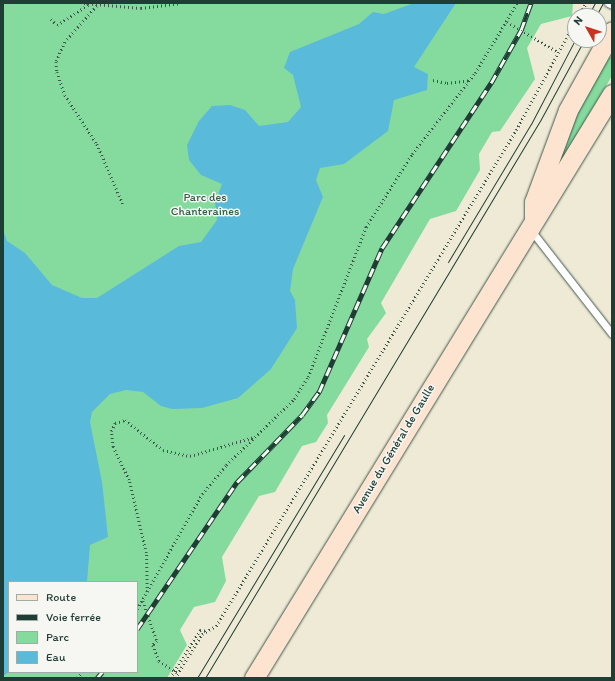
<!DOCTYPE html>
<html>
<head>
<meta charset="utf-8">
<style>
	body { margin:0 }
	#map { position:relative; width:615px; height:681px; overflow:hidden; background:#efead6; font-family:Itim,sans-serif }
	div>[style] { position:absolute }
	.green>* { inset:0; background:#85db9e }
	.water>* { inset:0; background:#5abad9 }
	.path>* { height:2.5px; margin-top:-1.25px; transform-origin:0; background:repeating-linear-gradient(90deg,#3e574c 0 1px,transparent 0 4px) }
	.roads { filter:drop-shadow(0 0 1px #3e574c) drop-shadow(0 0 1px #3e574c) }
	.service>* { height:7px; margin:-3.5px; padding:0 3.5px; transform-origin:3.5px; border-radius:3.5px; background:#fff }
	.secondary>* { height:19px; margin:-9.5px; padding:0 9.5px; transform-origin:9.5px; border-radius:9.5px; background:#fde4d1 }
	.tram>* { height:1px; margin:-0.5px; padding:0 0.5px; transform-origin:0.5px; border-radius:0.5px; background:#1f3d34 }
	.rail>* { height:4.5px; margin-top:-2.25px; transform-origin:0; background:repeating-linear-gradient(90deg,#f6f6f2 0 9px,#1f3d34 0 18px); box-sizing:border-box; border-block:1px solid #1f3d34 }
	span { translate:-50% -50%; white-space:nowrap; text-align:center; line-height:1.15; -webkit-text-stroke:3px #f6f6f2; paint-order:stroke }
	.park-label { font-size:12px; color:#335d49 }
	.street-label { font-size:12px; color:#1f3d34 }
	.frame { position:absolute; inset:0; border:4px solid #1f3d34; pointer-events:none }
	.legend { position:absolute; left:8px; top:581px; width:130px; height:92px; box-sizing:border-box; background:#f6f6f2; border:1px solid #a0aca6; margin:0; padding:5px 7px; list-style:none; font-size:12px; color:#1f3d34 }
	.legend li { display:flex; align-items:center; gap:8px; height:20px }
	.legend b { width:20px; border:1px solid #a0aca6 }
	.north { position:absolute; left:567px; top:8px; width:40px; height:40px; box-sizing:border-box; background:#f6f6f2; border:1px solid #a0aca6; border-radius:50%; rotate:309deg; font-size:11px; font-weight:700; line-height:16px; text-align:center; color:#1f3d34 }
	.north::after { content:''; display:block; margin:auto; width:14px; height:18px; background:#c8321e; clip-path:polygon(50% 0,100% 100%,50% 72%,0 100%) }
</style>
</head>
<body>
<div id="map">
	<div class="green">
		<div style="clip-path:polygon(evenodd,3px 3px,573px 3px,572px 16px,541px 24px,530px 43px,527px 48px,535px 79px,500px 131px,492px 132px,479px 154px,480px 170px,456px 211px,430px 219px,381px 303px,386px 313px,367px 339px,369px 347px,327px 415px,328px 423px,316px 442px,302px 446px,275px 492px,259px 496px,222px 557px,226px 581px,215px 602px,194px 607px,180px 630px,187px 645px,167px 678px,3px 678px,3px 3px,9px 582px,137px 582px,137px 672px,9px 672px,9px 582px)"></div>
		<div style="clip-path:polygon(605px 54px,612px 58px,612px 76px,549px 181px,559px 149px)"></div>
	</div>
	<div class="water">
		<div style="clip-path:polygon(414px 3px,456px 3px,414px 67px,428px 74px,427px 90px,394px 100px,388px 131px,344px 164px,320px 168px,316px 180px,323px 197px,293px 269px,290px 291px,295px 300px,297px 328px,271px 369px,238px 398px,202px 408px,172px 409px,161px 406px,143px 392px,126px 390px,110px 394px,92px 412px,90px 422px,102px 482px,108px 537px,90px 545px,87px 582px,9px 582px,9px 672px,3px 676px,3px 230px,7px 241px,25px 253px,52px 285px,82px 298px,97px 298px,179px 246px,201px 242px,217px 220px,215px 202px,222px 184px,201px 175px,189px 160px,187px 145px,199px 121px,212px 106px,230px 105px,245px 110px,259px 126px,288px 122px,301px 107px,293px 75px,284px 68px,290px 52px,359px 24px,373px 12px,384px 14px)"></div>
	</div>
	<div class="path">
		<div style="left:84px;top:3px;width:57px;rotate:5deg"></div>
		<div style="left:141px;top:8px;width:39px;rotate:-7deg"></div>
		<div style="left:97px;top:6px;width:48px;rotate:131.6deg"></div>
		<div style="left:65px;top:42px;width:22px;rotate:114deg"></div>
		<div style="left:56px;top:62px;width:10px;rotate:84deg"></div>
		<div style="left:57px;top:72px;width:24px;rotate:71deg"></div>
		<div style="left:65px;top:95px;width:59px;rotate:56.9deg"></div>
		<div style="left:97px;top:144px;width:65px;rotate:66.6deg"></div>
		<div style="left:578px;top:16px;width:15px;rotate:-58deg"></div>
		<div style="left:51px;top:19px;width:8px;rotate:45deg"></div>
		<div style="left:57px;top:25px;width:38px;rotate:-33deg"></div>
		<div style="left:507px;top:22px;width:59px;rotate:30.5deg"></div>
		<div style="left:433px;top:80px;width:14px;rotate:12deg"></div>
		<div style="left:447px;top:83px;width:23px;rotate:-7deg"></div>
		<div style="left:147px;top:592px;width:39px;rotate:-91deg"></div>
		<div style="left:146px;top:553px;width:75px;rotate:-103.1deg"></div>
		<div style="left:129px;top:480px;width:37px;rotate:-116deg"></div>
		<div style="left:113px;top:447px;width:16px;rotate:-97deg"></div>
		<div style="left:111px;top:431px;width:9px;rotate:-63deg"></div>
		<div style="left:115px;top:423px;width:10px;rotate:-17deg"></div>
		<div style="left:125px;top:420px;width:48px;rotate:38.3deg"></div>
		<div style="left:163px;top:450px;width:28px;rotate:13deg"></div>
		<div style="left:190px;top:456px;width:67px;rotate:-16.5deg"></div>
		<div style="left:143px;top:601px;width:42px;rotate:70.7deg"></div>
		<div style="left:157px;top:641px;width:6px;rotate:135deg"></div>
		<div style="left:153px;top:645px;width:17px;rotate:69deg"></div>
		<div style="left:159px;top:661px;width:22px;rotate:32deg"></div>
		<div style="left:137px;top:609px;width:132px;rotate:-60.5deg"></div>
		<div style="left:202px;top:494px;width:38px;rotate:-50deg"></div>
		<div style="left:226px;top:465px;width:95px;rotate:-44.1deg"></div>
		<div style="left:294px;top:399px;width:26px;rotate:-58deg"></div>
		<div style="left:308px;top:377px;width:161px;rotate:-68.9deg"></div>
		<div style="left:366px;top:227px;width:86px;rotate:-57.8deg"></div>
		<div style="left:412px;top:154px;width:103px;rotate:-52.1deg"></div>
		<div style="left:475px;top:73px;width:82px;rotate:-59deg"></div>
		<div style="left:77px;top:678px;width:8px;rotate:-45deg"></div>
		<div style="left:170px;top:678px;width:57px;rotate:-58deg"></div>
		<div style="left:200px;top:630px;width:7px;rotate:8deg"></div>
		<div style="left:175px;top:678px;width:52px;rotate:-58.5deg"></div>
		<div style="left:202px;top:634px;width:16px;rotate:-30deg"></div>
		<div style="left:216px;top:626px;width:580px;rotate:-58.83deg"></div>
		<div style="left:516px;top:130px;width:123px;rotate:-61.4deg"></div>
	</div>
	<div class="roads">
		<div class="service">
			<div style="left:608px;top:3px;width:4px;rotate:27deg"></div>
			<div style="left:530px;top:229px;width:133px;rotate:52deg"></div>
		</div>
		<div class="secondary">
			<div style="left:534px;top:219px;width:17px;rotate:-90deg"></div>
			<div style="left:534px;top:202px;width:98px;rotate:-69.7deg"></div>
			<div style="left:568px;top:110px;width:90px;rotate:-60.9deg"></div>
			<div style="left:254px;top:678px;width:685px;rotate:-58.49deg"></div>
		</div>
	</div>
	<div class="tram">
		<div style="left:588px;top:16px;width:15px;rotate:-62deg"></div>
		<div style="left:596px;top:16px;width:15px;rotate:-62deg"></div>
		<div style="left:448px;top:262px;width:161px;rotate:-59deg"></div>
		<div style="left:531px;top:124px;width:95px;rotate:-62.4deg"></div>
		<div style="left:197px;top:678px;width:284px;rotate:-58.8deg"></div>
		<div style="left:205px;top:678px;width:652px;rotate:-58.99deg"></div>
		<div style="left:541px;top:119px;width:90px;rotate:-61.4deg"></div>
	</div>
	<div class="rail">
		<div style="left:137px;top:629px;width:178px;rotate:-55.8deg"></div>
		<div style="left:237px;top:482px;width:93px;rotate:-45.9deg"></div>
		<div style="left:302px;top:415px;width:29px;rotate:-54deg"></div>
		<div style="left:319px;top:392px;width:157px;rotate:-66.4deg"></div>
		<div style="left:382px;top:248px;width:198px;rotate:-56.6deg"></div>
		<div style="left:491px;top:83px;width:61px;rotate:-60.5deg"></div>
		<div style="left:521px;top:30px;width:29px;rotate:-70deg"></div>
		<div style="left:97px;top:678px;width:8px;rotate:-50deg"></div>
	</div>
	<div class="park-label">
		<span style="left:205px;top:205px">Parc des<br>Chanteraines</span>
	</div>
	<div class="street-label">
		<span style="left:394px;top:449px;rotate:-59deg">Avenue du Général de Gaulle</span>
	</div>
	<div class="frame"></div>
	<ul class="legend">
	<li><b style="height:5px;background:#fde4d1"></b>Route</li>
	<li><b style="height:5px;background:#1f3d34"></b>Voie ferrée</li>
	<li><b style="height:11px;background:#85db9e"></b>Parc</li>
	<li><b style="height:11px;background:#5abad9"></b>Eau</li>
	</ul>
	<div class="north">N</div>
</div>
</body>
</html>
